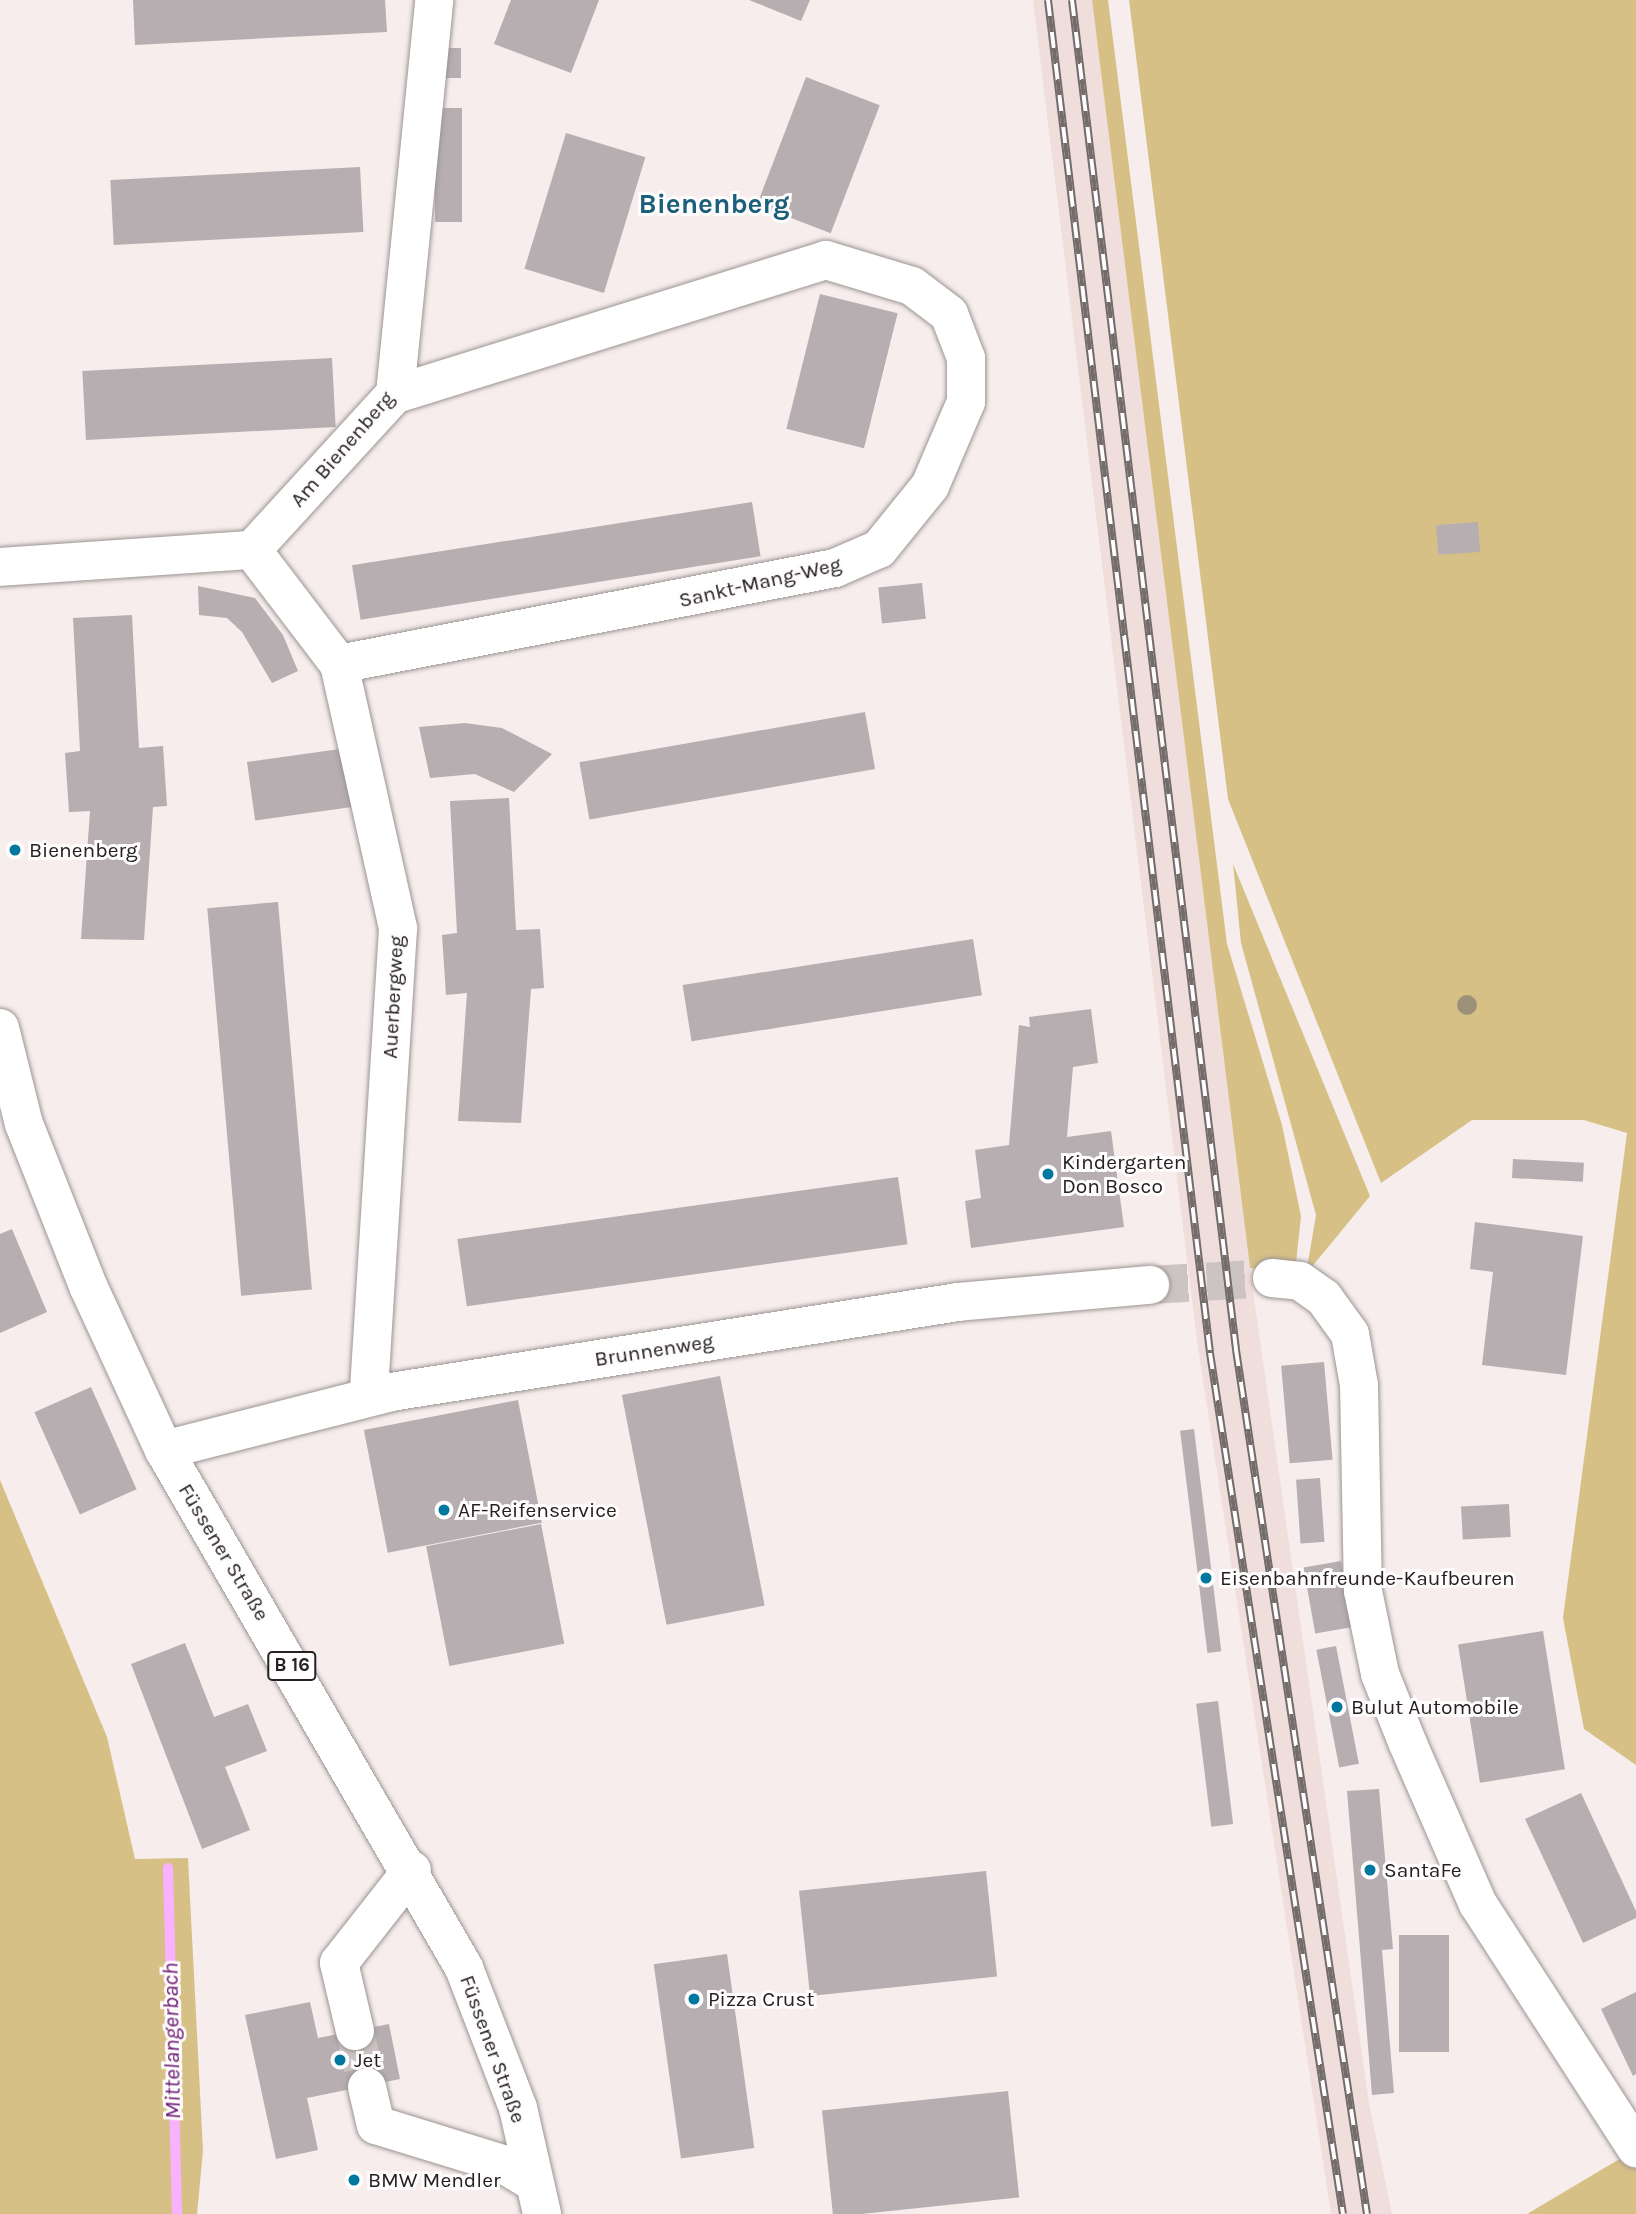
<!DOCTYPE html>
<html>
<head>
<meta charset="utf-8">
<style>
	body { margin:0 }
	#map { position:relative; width:1636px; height:2214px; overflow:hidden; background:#f6edec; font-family:Karla,sans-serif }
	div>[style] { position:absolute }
	.built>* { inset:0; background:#f0dedc }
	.green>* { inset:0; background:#d7c086 }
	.stream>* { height:10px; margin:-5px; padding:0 5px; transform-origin:5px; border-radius:5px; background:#f9b2ff }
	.building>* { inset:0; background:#b6aeb1; transform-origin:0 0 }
	.minor-tunnel>* { height:38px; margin-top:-19px; transform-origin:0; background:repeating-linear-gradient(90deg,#ccc4c3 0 38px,transparent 0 57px) }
	.roads { filter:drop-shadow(0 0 2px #9c9493) drop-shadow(0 0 2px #9c9493) }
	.minor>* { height:38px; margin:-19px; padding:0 19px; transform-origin:19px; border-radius:19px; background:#fff }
	.major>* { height:38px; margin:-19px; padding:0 19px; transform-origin:19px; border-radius:19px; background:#fff }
	.rail>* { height:8px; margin-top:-4px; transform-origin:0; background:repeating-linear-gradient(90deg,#fefcfc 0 16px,#726c6b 0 32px); box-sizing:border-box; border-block:2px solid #726c6b }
	.trees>* { width:20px; height:20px; margin:-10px; border-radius:50%; background:#9d9179 }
	.dots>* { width:19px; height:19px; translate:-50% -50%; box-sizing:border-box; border:4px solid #fefcfc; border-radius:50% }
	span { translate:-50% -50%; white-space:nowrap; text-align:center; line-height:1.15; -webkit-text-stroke:6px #fefcfc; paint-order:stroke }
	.shield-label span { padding:2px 5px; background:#fefcfc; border:2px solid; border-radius:5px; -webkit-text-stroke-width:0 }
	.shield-label { font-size:19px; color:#242120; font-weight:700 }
	.street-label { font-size:21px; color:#242120 }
	.poi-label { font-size:21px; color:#242120 }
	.left { translate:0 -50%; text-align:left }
	.water-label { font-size:23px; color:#6a1772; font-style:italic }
	.district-label { font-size:28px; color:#1b5f7b; font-weight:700 }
</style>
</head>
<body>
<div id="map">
	<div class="built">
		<div style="clip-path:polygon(1033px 0,1092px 0,1252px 1285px,1369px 2103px,1392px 2214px,1331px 2214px,1197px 1341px)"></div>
	</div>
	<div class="green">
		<div style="clip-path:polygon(1092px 0,1108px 0,1227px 944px,1282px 1125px,1301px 1216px,1295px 1272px,1250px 1268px)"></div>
		<div style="clip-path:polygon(1129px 0,1636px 0,1636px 1765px,1584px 1729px,1563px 1618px,1627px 1133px,1584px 1120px,1472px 1120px,1381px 1183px,1228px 799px)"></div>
		<div style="clip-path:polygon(1233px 864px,1370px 1196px,1306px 1274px,1316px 1215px,1241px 943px)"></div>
		<div style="clip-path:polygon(0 1480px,107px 1737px,135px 1859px,188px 1858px,203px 2151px,197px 2214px,0 2214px)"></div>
		<div style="clip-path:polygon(1628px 2154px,1636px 2169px,1636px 2214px,1527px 2214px)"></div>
	</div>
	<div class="stream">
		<div style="left:168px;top:1868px;width:346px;rotate:88.5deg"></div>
	</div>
	<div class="building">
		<div style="clip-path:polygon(133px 0,385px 0,387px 32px,135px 45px)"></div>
		<div style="clip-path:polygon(511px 0,599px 0,571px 73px,494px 44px)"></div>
		<div style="clip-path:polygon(749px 0,810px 0,801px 21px)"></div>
		<div style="left:438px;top:48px;width:23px;height:30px"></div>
		<div style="left:806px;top:77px;width:79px;height:137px;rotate:21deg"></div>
		<div style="left:435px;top:108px;width:27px;height:114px"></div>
		<div style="left:566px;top:133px;width:83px;height:142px;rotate:17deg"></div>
		<div style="left:360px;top:167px;width:65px;height:250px;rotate:87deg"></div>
		<div style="left:820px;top:294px;width:80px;height:139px;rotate:14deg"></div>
		<div style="left:332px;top:358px;width:69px;height:250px;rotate:87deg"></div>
		<div style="left:752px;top:502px;width:55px;height:405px;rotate:81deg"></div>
		<div style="left:1478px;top:522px;width:30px;height:42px;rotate:86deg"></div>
		<div style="left:922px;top:583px;width:36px;height:44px;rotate:84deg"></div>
		<div style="clip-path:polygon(198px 586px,255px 598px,283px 635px,298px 671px,272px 683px,242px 632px,227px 618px,199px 615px)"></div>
		<div style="clip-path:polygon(132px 615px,139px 748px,163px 746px,167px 806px,153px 807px,144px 940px,81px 939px,90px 811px,69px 812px,65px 753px,80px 751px,73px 618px)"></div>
		<div style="left:865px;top:712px;width:58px;height:290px;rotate:80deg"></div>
		<div style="clip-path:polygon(465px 723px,502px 728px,552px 754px,514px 792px,475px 774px,430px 778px,419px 727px)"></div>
		<div style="left:347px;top:748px;width:59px;height:101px;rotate:82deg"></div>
		<div style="clip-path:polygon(509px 798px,516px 930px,540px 929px,544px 988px,531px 989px,521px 1123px,458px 1121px,467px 993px,446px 995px,442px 935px,457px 933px,450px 801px)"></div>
		<div style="left:278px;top:902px;width:389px;height:71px;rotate:85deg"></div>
		<div style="left:973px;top:939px;width:57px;height:294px;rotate:81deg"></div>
		<div style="clip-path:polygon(1091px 1009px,1098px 1063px,1073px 1067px,1067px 1137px,1111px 1131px,1124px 1227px,971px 1248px,965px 1201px,981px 1198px,975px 1150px,1009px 1145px,1019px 1025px,1030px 1027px,1029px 1017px)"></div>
		<div style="left:1513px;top:1159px;width:71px;height:19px;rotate:3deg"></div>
		<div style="left:898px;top:1177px;width:68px;height:445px;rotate:82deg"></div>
		<div style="clip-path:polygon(1475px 1222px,1583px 1236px,1566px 1375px,1482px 1365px,1493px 1272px,1470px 1269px)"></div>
		<div style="clip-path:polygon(12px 1229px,47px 1312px,0 1333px,0 1234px)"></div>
		<div style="left:1324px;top:1362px;width:98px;height:43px;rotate:85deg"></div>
		<div style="left:720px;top:1376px;width:234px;height:100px;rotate:79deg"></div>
		<div style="left:91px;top:1387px;width:112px;height:62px;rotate:66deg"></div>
		<div style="left:518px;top:1400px;width:125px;height:157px;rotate:79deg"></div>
		<div style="left:1194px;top:1429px;width:224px;height:14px;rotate:83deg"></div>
		<div style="left:1320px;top:1478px;width:64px;height:24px;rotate:86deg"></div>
		<div style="left:1509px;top:1504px;width:33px;height:48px;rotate:87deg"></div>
		<div style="left:541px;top:1524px;width:122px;height:117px;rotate:79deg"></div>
		<div style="left:1341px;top:1561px;width:67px;height:38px;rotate:80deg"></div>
		<div style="left:1543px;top:1631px;width:140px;height:86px;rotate:81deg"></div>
		<div style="clip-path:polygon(185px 1643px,214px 1717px,248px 1704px,267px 1751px,225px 1767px,250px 1830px,202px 1849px,131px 1664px)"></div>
		<div style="left:1336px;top:1646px;width:120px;height:20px;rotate:79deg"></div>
		<div style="left:1218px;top:1701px;width:124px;height:22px;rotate:83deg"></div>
		<div style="clip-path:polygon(1379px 1789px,1393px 1949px,1382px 1950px,1394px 2093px,1372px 2095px,1347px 1791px)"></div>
		<div style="clip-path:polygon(1581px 1793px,1636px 1911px,1636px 1918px,1583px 1943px,1525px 1819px)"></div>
		<div style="left:986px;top:1871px;width:106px;height:188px;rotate:84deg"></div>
		<div style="left:1399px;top:1935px;width:50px;height:117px"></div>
		<div style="left:727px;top:1954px;width:196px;height:74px;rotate:82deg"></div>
		<div style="clip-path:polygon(1636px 1992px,1636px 2074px,1633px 2076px,1601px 2009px)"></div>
		<div style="clip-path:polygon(310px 2002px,318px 2038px,389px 2024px,400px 2079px,307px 2098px,318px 2150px,276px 2159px,245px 2015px)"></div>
		<div style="left:1008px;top:2091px;width:107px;height:187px;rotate:84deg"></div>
	</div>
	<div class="minor-tunnel">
		<div style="left:1150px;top:1285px;width:122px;rotate:-3.3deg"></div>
		<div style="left:355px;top:2031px;width:57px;rotate:77.9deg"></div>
	</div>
	<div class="roads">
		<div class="minor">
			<div style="left:252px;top:550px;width:143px;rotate:52.7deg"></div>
			<div style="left:339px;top:664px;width:271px;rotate:77.4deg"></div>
			<div style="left:398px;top:929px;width:467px;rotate:93.6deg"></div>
			<div style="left:0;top:567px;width:253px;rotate:-3.9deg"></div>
			<div style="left:252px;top:550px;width:212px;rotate:-47.5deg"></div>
			<div style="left:395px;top:394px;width:396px;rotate:-84.3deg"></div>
			<div style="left:339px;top:664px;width:505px;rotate:-10.95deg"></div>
			<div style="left:835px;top:568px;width:48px;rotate:-23.4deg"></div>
			<div style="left:879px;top:549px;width:81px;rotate:-51deg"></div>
			<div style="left:930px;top:486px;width:91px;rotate:-66.8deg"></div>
			<div style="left:966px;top:402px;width:44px;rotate:-90deg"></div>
			<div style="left:966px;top:358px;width:47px;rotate:-111.1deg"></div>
			<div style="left:949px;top:314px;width:46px;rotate:-142.9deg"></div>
			<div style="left:912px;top:286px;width:90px;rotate:-163.2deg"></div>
			<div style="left:826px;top:260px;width:451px;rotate:162.7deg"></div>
			<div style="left:1272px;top:1278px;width:28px;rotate:6deg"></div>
			<div style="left:1300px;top:1281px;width:29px;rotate:35deg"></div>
			<div style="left:1324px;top:1298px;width:44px;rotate:54.2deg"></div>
			<div style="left:1350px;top:1334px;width:52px;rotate:80deg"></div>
			<div style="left:1359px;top:1385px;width:206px;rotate:88.9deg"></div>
			<div style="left:1363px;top:1591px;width:85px;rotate:78.4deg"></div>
			<div style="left:1380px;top:1674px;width:75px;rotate:68.2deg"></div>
			<div style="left:1408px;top:1744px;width:175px;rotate:66.4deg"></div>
			<div style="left:1478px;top:1904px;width:291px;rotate:57.1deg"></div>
			<div style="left:164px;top:1450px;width:234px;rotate:-14.3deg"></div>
			<div style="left:391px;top:1392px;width:574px;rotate:-9.02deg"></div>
			<div style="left:958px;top:1302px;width:193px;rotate:-5.1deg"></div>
			<div style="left:355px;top:2031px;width:70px;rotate:-103.2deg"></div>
			<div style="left:339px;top:1963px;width:118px;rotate:-51.9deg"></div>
			<div style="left:367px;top:2087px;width:39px;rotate:77deg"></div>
			<div style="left:376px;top:2125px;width:133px;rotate:17.1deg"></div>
			<div style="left:503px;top:2164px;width:37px;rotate:31deg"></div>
		</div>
		<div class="major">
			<div style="left:0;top:1028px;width:99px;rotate:76deg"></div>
			<div style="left:24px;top:1124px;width:176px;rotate:68.4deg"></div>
			<div style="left:89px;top:1288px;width:179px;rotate:65.2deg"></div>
			<div style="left:164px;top:1450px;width:599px;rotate:59.92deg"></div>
			<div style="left:464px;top:1968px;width:150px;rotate:68.9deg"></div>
			<div style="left:518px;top:2108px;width:109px;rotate:77.2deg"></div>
		</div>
	</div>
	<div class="rail">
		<div style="left:1048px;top:0;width:1363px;rotate:83.17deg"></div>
		<div style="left:1210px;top:1353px;width:871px;rotate:81.22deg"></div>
		<div style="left:1072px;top:0;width:1360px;rotate:83.07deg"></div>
		<div style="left:1236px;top:1350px;width:874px;rotate:81.38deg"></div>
	</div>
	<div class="trees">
		<div style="left:1467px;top:1005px"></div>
	</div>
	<div class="dots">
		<div style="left:15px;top:850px;background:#00779f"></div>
		<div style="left:1048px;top:1174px;background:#00779f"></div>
		<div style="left:444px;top:1510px;background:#00779f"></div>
		<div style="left:1206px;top:1578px;background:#00779f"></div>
		<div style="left:1337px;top:1707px;background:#00779f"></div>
		<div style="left:1370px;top:1870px;background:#00779f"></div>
		<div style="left:694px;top:1999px;background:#00779f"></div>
		<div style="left:340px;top:2060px;background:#00779f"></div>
		<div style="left:354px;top:2180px;background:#00779f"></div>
	</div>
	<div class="shield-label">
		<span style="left:292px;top:1666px">B 16</span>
	</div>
	<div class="street-label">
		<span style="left:342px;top:449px;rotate:-49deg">Am Bienenberg</span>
		<span style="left:760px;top:582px;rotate:-13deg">Sankt-Mang-Weg</span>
		<span style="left:393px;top:997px;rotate:-87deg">Auerbergweg</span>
		<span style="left:654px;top:1350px;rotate:-9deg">Brunnenweg</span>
		<span style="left:224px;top:1552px;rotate:59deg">Füssener Straße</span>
		<span style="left:493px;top:2049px;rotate:70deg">Füssener Straße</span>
	</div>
	<div class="poi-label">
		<span class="left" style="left:29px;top:850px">Bienenberg</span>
		<span class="left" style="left:1062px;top:1174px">Kindergarten<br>Don Bosco</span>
		<span class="left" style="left:458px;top:1510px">AF-Reifenservice</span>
		<span class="left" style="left:1220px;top:1578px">Eisenbahnfreunde-Kaufbeuren</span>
		<span class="left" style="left:1351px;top:1707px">Bulut Automobile</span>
		<span class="left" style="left:1384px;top:1870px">SantaFe</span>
		<span class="left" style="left:708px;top:1999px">Pizza Crust</span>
		<span class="left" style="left:354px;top:2060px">Jet</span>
		<span class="left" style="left:368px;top:2180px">BMW Mendler</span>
	</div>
	<div class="water-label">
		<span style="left:172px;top:2041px;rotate:-91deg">Mittelangerbach</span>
	</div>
	<div class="district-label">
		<span style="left:714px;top:204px">Bienenberg</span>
	</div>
</div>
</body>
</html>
